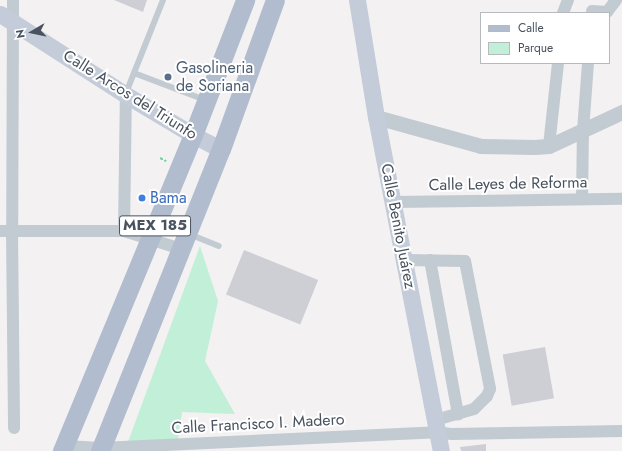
<!DOCTYPE html>
<html>
<head>
<meta charset="utf-8">
<style>
	body { margin:0 }
	#map { position:relative; width:622px; height:451px; overflow:hidden; background:#f3f1f1; font-family:Jost,sans-serif }
	div>[style] { position:absolute }
	.green>* { inset:0; background:#c1efd7 }
	.building>* { inset:0; background:#cecfd5; transform-origin:0 0 }
	.path>* { height:2px; margin-top:-1px; transform-origin:0; background:repeating-linear-gradient(90deg,#7accab 0 3px,transparent 0 5px) }
	.service>* { height:6px; margin:-3px; padding:0 3px; transform-origin:3px; border-radius:3px; background:#c2cad2 }
	.minor>* { height:12px; margin:-6px; padding:0 6px; transform-origin:6px; border-radius:6px; background:#c2cad2 }
	.tertiary>* { height:15px; margin:-7.5px; padding:0 7.5px; transform-origin:7.5px; border-radius:7.5px; background:#c2cad2 }
	.secondary>* { height:17px; margin:-8.5px; padding:0 8.5px; transform-origin:8.5px; border-radius:8.5px; background:#c4ccd9 }
	.primary>* { height:19px; margin:-9.5px; padding:0 9.5px; transform-origin:9.5px; border-radius:9.5px; background:#b1bdce }
	.dots>* { width:11px; height:11px; translate:-50% -50%; box-sizing:border-box; border:2px solid #fff; border-radius:50% }
	span { translate:-50% -50%; white-space:nowrap; text-align:center; line-height:1.15; -webkit-text-stroke:4px #fff; paint-order:stroke }
	.shield-label span { padding:1px 3px; background:#fff; border:1px solid; border-radius:3px; -webkit-text-stroke-width:0 }
	.shield-label { font-size:15px; color:#49525e; font-weight:700 }
	.service-label { font-size:16px; color:#4e5e75 }
	.left { translate:0 -50%; text-align:left }
	.street-label { font-size:16px; color:#49525e }
	.shop-label { font-size:16px; color:#366cbe }
	.legend { position:absolute; left:480px; top:12px; width:130px; height:52px; box-sizing:border-box; background:#fff; border:1px solid #b6babf; margin:0; padding:5px 7px; list-style:none; font-size:12px; color:#49525e }
	.legend li { display:flex; align-items:center; gap:8px; height:20px }
	.legend b { width:20px; border:1px solid #b6babf }
	.north { position:absolute; left:12px; top:12px; width:40px; height:40px; -webkit-text-stroke:3px #fff; paint-order:stroke; rotate:261deg; font-size:11px; font-weight:700; line-height:16px; text-align:center; color:#49525e }
	.north::after { content:''; display:block; margin:auto; width:14px; height:18px; background:#49525e; clip-path:polygon(50% 0,100% 100%,50% 72%,0 100%) }
</style>
</head>
<body>
<div id="map">
	<div class="green">
		<div style="clip-path:polygon(200px 246px,218px 301px,205px 361px,235px 414px,182px 412px,178px 439px,128px 442px)"></div>
	</div>
	<div class="building">
		<div style="clip-path:polygon(114px 0,147px 0,143px 12px)"></div>
		<div style="left:244px;top:250px;width:80px;height:48px;rotate:22deg"></div>
		<div style="left:545px;top:347px;width:52px;height:43px;rotate:80deg"></div>
		<div style="clip-path:polygon(486px 444px,486px 451px,461px 451px,460px 447px)"></div>
	</div>
	<div class="path">
		<div style="left:160px;top:158px;width:7px;rotate:27deg"></div>
	</div>
	<div class="service">
		<div style="left:134px;top:73px;width:76px;rotate:20.8deg"></div>
		<div style="left:126px;top:93px;width:100px;rotate:-68.3deg"></div>
		<div style="left:189px;top:234px;width:32px;rotate:22deg"></div>
	</div>
	<div class="minor">
		<div style="left:13px;top:0;width:231px;rotate:90.2deg"></div>
		<div style="left:12px;top:231px;width:197px;rotate:89.4deg"></div>
		<div style="left:592px;top:11px;width:15px;rotate:4deg"></div>
		<div style="left:607px;top:12px;width:15px;rotate:-53deg"></div>
		<div style="left:563px;top:13px;width:14px;rotate:-69deg"></div>
		<div style="left:549px;top:146px;width:83px;rotate:-83.8deg"></div>
		<div style="left:582px;top:199px;width:68px;rotate:-89.2deg"></div>
		<div style="left:583px;top:131px;width:68px;rotate:-85.8deg"></div>
		<div style="left:394px;top:202px;width:228px;rotate:-0.8deg"></div>
		<div style="left:0;top:231px;width:124px"></div>
		<div style="left:124px;top:231px;width:60px;rotate:17.5deg"></div>
		<div style="left:124px;top:231px;width:136px;rotate:-89.2deg"></div>
		<div style="left:405px;top:260px;width:60px;rotate:1deg"></div>
		<div style="left:465px;top:261px;width:130px;rotate:78.9deg"></div>
		<div style="left:490px;top:389px;width:8px;rotate:113deg"></div>
		<div style="left:487px;top:396px;width:18px;rotate:135deg"></div>
		<div style="left:474px;top:409px;width:41px;rotate:164.2deg"></div>
		<div style="left:430px;top:260px;width:157px;rotate:79.7deg"></div>
		<div style="left:65px;top:446px;width:36px;rotate:3deg"></div>
		<div style="left:101px;top:448px;width:336px;rotate:-2.7deg"></div>
		<div style="left:437px;top:432px;width:15px;rotate:8deg"></div>
		<div style="left:452px;top:434px;width:170px;rotate:-1deg"></div>
	</div>
	<div class="tertiary">
		<div style="left:376px;top:117px;width:109px;rotate:15.4deg"></div>
		<div style="left:481px;top:146px;width:53px;rotate:1.1deg"></div>
		<div style="left:534px;top:147px;width:15px;rotate:-4deg"></div>
		<div style="left:549px;top:146px;width:81px;rotate:-25deg"></div>
	</div>
	<div class="secondary">
		<div style="left:357px;top:0;width:119px;rotate:80.8deg"></div>
		<div style="left:376px;top:117px;width:340px;rotate:79deg"></div>
		<div style="left:0;top:14px;width:150px;rotate:32.7deg"></div>
		<div style="left:126px;top:95px;width:78px;rotate:30.8deg"></div>
		<div style="left:193px;top:135px;width:31px;rotate:27deg"></div>
	</div>
	<div class="primary">
		<div style="left:62px;top:451px;width:342px;rotate:-67.5deg"></div>
		<div style="left:193px;top:135px;width:145px;rotate:-68.9deg"></div>
		<div style="left:100px;top:451px;width:325px;rotate:-68.2deg"></div>
		<div style="left:221px;top:149px;width:158px;rotate:-70.1deg"></div>
	</div>
	<div class="dots">
		<div style="left:168px;top:77px;background:#5c6f8a"></div>
		<div style="left:142px;top:198px;background:#3f7fe0"></div>
	</div>
	<div class="shield-label">
		<span style="left:155px;top:226px">MEX 185</span>
	</div>
	<div class="service-label">
		<span class="left" style="left:176px;top:77px">Gasolineria<br>de Soriana</span>
	</div>
	<div class="street-label">
		<span style="left:130px;top:95px;rotate:32deg">Calle Arcos del Triunfo</span>
		<span style="left:508px;top:184px;rotate:-1deg">Calle Leyes de Reforma</span>
		<span style="left:398px;top:226px;rotate:79deg">Calle Benito Juárez</span>
		<span style="left:258px;top:424px;rotate:-3deg">Calle Francisco I. Madero</span>
	</div>
	<div class="shop-label">
		<span class="left" style="left:150px;top:198px">Bama</span>
	</div>
	<ul class="legend">
	<li><b style="height:5px;background:#b1bdce"></b>Calle</li>
	<li><b style="height:11px;background:#c1efd7"></b>Parque</li>
	</ul>
	<div class="north">N</div>
</div>
</body>
</html>
